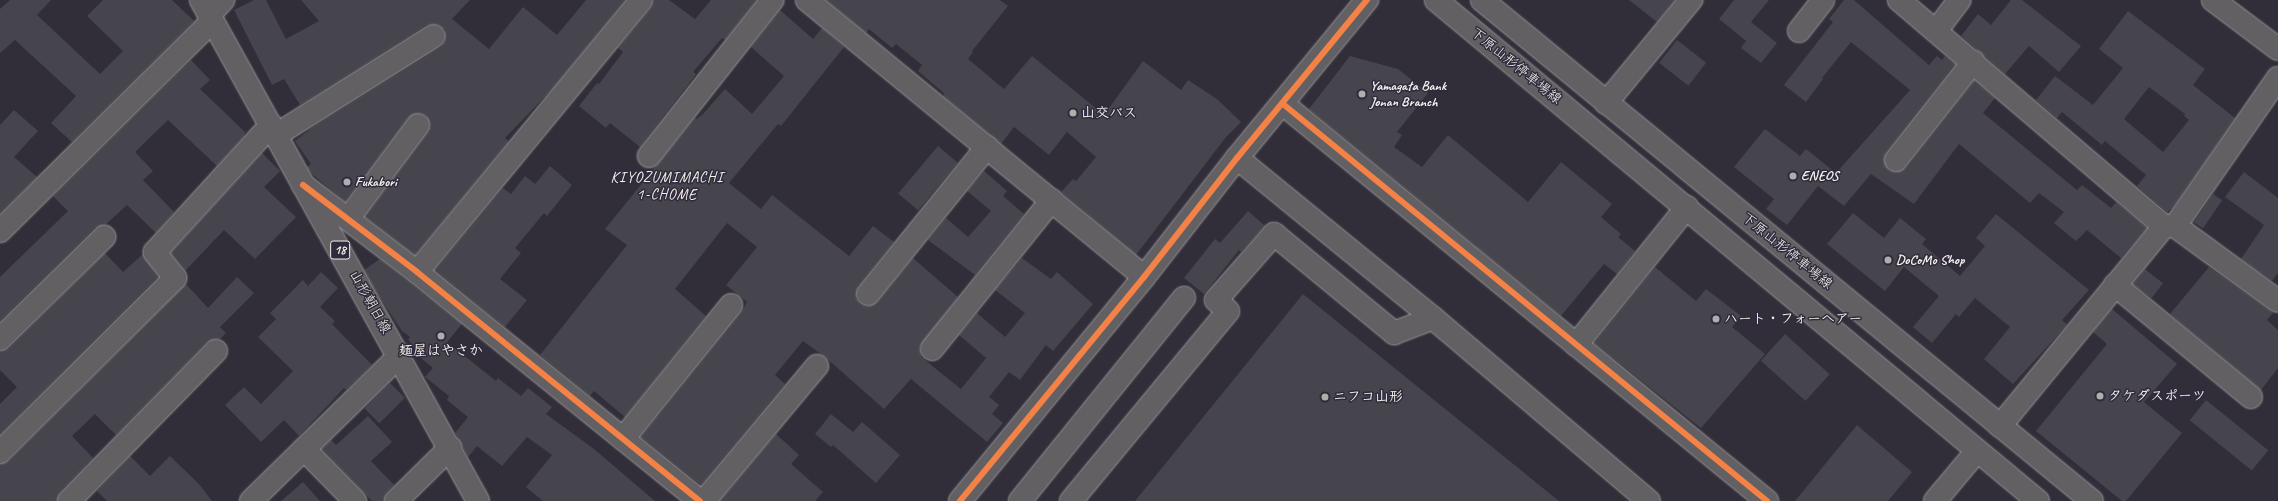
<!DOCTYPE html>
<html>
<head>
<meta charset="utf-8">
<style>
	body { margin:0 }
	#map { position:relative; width:2278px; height:501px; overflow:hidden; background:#312e39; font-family:Caveat,"Klee One",sans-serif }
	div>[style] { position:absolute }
	.building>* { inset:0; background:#46444c; transform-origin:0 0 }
	.roads { filter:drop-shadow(0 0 1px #9a989b) drop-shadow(0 0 1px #9a989b) }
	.minor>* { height:22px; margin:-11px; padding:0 11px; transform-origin:11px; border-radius:11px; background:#626063 }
	.major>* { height:22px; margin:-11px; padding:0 11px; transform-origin:11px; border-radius:11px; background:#626063 }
	.cycleway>* { height:6px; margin:-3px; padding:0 3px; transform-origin:3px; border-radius:3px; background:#f48246 }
	.dots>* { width:11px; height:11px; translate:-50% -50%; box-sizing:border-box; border:2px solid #2f2a3d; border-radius:50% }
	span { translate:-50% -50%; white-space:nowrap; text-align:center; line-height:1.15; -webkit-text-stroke:3px #2f2a3d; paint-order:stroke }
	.shield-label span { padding:1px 3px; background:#2f2a3d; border:1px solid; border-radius:3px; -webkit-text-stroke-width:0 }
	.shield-label { font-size:13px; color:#f4f1e8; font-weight:700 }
	.street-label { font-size:14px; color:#f4f1e8 }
	.poi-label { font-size:14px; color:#f4f1e8; font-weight:700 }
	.left { translate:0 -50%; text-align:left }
	.neighbourhood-label { font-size:15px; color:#f4f1e8; letter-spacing:1px }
</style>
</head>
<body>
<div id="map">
	<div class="building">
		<div style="clip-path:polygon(10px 0,51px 0,37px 15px,100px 74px,123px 51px,87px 16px,103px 0,172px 0,194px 21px,72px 142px,51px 123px,76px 96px,15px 40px,0 53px,0 9px)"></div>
		<div style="clip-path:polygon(254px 0,266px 0,286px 39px,319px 21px,301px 0,470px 0,452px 19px,489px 49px,523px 7px,557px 35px,586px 0,625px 0,554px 87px,505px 138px,509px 141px,415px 255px,365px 217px,428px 132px,430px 126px,426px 115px,419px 113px,408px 118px,345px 202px,311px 173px,307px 167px,311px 164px,295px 141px,313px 127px,441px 47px,445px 41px,445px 30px,439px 25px,427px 25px,300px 105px,284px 79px,272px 85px,234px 10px)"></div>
		<div style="clip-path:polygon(653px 0,669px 0,695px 19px,711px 0,756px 0,725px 40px,722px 38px,693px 72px,696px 74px,640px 147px,610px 123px,606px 128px,579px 106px,597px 83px,599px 84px,623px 52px,618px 48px,651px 8px)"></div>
		<div style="clip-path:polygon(827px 0,1000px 0,1008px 6px,972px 51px,973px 52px,968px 59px,1004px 89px,1032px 56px,1104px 115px,1143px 61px,1181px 90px,1188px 80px,1217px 99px,1241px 122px,1226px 137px,1136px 255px,1061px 192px,1073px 179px,1076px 181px,1096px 157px,1067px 132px,1049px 155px,1014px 127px,1001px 144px,943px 96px,945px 94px,918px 71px,922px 65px,896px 44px,892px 48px,869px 29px,866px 33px)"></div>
		<div style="clip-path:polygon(1629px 0,1675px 0,1657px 22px)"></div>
		<div style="clip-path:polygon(1734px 0,1769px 0,1751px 22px,1777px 43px,1761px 63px,1741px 48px,1746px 41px,1719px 19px)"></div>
		<div style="clip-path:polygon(1844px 0,1854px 0,1929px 65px,1937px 56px,1942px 60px,1945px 56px,1955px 64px,1886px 152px,1884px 159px,1888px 170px,1895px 172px,1906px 168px,1974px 81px,1995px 98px,1983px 113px,2077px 190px,2082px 185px,2111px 208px,2116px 202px,2147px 228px,2121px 258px,2087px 230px,2076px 241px,2054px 223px,2064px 212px,2039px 193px,2030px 203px,1959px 144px,1914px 204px,1871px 174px,1844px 206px,1818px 186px,1787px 225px,1766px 209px,1774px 199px,1734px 167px,1765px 129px,1800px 156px,1806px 149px,1836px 173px,1910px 90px,1851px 42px,1822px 78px,1823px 79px,1806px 102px,1784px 85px,1833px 22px,1829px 19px)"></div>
		<div style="clip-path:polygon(2011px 0,2022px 0,2081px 46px,2059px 72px,2029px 46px,2005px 74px,1961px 36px,1978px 14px,1991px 25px)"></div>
		<div style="clip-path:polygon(780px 10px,813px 39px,822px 28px,844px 47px,781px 126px,778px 124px,729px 183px,761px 209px,772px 195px,849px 256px,873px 226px,894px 242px,858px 286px,856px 298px,860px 304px,866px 306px,877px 302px,913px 258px,958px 297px,920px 347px,921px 357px,961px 389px,986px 358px,959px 335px,977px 313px,1005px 337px,1025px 313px,995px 290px,1022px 258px,1051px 279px,1057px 272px,1093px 304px,1053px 351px,1046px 345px,1020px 380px,1009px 372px,989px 397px,999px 405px,992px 414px,1003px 423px,987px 442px,911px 379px,884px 409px,825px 357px,803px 341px,775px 375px,785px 384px,701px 485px,641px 437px,741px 313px,747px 302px,726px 285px,757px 247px,727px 223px,675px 289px,706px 316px,625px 417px,594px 391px,590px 396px,540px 355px,627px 245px,605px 229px,695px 118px,697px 119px,703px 114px,725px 89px,752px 114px,784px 76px,751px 47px)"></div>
		<div style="clip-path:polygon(evenodd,2128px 11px,2205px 69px,2193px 85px,2235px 118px,2173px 207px,2167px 212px,2137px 186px,2146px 175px,2105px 141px,2102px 145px,2062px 112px,2057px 118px,2036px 100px,2055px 76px,2093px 105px,2123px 68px,2099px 49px,2128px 11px,2149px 87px,2185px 114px,2184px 116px,2189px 120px,2163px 152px,2124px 119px,2149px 87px)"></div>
		<div style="left:1677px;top:40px;width:37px;height:29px;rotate:38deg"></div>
		<div style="clip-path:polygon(1350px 56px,1398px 69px,1428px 93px,1397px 132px,1402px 135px,1394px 147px,1422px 167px,1448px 135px,1528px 202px,1561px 162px,1612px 204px,1601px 217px,1621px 234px,1618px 237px,1635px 251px,1617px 274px,1604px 264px,1561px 316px,1309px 109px)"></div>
		<div style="clip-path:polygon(191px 60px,210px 80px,200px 89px,245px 132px,244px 136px,217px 166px,168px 120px,135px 152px,153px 171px,143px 180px,174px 212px,156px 233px,127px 205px,105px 225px,95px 228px,0 321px,0 277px,68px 211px,53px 196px)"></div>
		<div style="clip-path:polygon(14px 110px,38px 131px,14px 157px,37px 177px,0 213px,0 125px)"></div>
		<div style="left:938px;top:146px;width:26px;height:62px;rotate:40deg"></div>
		<div style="clip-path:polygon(262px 153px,280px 171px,264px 187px,296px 217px,255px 259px,224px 230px,185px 271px,171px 253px)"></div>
		<div style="clip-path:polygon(550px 166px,572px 185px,547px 216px,544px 213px,515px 248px,521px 253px,500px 279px,527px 300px,505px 327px,435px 270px,503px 188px,511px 194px,525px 176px,535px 184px)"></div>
		<div style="clip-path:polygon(984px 171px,1007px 191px,1003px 196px,1024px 214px,975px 275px,928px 240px,946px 218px,968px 237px,991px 211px,967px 191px)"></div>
		<div style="clip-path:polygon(2244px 172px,2278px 198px,2278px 273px,2272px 281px,2241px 259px,2264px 225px,2225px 197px)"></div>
		<div style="left:2213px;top:194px;width:11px;height:34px;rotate:34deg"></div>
		<div style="clip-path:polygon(1248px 211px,1265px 226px,1241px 252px,1239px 250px,1204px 294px,1184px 278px,1215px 239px,1220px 243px)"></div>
		<div style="clip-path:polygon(1853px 213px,1884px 238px,1900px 218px,1926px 239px,1922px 244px,1960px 276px,1985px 246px,1976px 238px,1996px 214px,2089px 290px,2062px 320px,2067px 325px,2013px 384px,1984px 359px,2010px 327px,1975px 298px,1959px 317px,1956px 314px,1932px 343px,1913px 327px,1939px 296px,1904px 267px,1885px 291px,1827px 244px)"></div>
		<div style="clip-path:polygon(105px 253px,123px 272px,143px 254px,158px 277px,0 434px,0 404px,17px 387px,0 370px,0 351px,9px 348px)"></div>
		<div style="clip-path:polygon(380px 259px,462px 324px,447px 342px,496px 381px,498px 378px,521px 396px,528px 388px,552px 407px,546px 414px,594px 449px,655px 501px,543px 501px,526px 487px,552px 455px,527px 437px,502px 466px,477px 446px,468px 457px,455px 433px,468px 417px,447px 400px,449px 396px,425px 377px,433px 368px,421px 358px,408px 339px,410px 337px,402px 331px,381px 299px,364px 270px)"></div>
		<div style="clip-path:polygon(1655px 267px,1696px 301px,1706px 289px,1741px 316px,1732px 327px,1765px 354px,1701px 428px,1594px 343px)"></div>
		<div style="clip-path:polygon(2209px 267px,2273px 313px,2267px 320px,2278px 330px,2278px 368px,2261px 390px,2170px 314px)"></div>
		<div style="left:2145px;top:269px;width:23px;height:19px;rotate:38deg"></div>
		<div style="clip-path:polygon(321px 272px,338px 288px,320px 307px,335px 321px,332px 324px,372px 365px,346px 390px,344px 388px,299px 436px,284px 420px,261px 442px,225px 405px,244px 387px,261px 404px,293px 371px,258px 337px,276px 319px,270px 313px,303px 280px,308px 286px)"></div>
		<div style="clip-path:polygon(237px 277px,254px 293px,220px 327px,226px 333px,220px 339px,207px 342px,116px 435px,95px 414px,72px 436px,93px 458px,60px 492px,57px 501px,0 501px,0 464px,9px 461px,186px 284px,208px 308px)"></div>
		<div style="clip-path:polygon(1303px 294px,1559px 501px,1135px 501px)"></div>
		<div style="clip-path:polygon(2112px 309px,2177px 364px,2144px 402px,2182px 433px,2126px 501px,2122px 501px,2036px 431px,2107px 344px,2093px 332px)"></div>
		<div style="left:1785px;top:334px;width:60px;height:36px;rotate:42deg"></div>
		<div style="left:390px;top:383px;width:21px;height:36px;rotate:45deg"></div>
		<div style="left:2206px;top:400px;width:80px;height:26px;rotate:39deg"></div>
		<div style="clip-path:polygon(831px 414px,853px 432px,862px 422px,900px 455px,876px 483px,833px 445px,831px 447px,815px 434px)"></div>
		<div style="clip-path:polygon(368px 416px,392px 442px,371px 461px,394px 485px,387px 492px,384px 501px,372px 501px,322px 449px,331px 440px,336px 445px)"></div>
		<div style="clip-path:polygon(1857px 425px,1912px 472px,1888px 501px,1795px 501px)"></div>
		<div style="clip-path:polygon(776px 434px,799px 455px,791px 464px,823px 492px,815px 501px,720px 501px)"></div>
		<div style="clip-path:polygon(130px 456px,150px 476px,170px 456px,199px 484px,212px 501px,107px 501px,97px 491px)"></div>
		<div style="clip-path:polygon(303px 482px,320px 501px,281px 501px)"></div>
	</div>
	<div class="roads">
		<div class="minor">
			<div style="left:807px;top:0;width:436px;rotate:39.4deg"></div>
			<div style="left:1899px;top:0;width:348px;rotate:40.5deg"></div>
			<div style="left:2164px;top:226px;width:11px"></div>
			<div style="left:2175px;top:226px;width:127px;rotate:36.1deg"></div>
			<div style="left:2213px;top:0;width:81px;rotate:37deg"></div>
			<div style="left:209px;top:15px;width:21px;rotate:-47deg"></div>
			<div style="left:1799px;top:31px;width:39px;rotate:-52deg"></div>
			<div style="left:1936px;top:31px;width:39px;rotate:-53deg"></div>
			<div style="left:1606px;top:103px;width:134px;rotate:-50.5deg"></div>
			<div style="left:1283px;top:104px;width:626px;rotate:39.36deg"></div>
			<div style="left:276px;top:135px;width:186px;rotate:-32.1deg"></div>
			<div style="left:649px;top:156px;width:199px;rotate:-51.7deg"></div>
			<div style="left:1237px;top:158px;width:253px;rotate:39.2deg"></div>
			<div style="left:1433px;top:318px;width:283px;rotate:40.3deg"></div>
			<div style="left:1896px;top:160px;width:125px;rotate:-51.8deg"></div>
			<div style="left:303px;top:185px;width:143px;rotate:37.3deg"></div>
			<div style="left:417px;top:272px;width:364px;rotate:39deg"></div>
			<div style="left:348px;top:219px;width:117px;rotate:-53.3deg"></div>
			<div style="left:2175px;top:226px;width:180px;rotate:-55.2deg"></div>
			<div style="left:0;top:231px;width:298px;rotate:-44.7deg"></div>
			<div style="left:417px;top:272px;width:352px;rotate:-50.5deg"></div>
			<div style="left:2115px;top:285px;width:176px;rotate:39.5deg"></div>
			<div style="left:868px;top:294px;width:189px;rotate:-51deg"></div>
			<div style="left:0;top:339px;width:146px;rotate:-44.4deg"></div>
			<div style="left:1576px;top:345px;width:177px;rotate:-51.2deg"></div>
			<div style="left:932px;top:349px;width:191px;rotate:-51.2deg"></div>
			<div style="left:2000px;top:426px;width:259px;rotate:-50.6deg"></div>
			<div style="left:623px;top:439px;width:172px;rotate:-51.1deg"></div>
			<div style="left:304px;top:449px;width:73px;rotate:45.6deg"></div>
			<div style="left:0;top:452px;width:247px;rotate:-44.8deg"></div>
			<div style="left:175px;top:278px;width:33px;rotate:-128deg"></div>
			<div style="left:155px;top:252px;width:172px;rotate:-47.6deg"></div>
			<div style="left:69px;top:501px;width:210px;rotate:-45.6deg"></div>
			<div style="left:251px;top:501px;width:209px;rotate:-44.4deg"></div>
			<div style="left:396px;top:501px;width:76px;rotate:-44.5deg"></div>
			<div style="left:704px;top:501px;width:176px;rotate:-50.1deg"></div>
			<div style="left:960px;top:501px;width:290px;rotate:-50.6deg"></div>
			<div style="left:1144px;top:277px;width:151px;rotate:-52deg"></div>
			<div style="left:1237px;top:158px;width:205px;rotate:-50.6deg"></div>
			<div style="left:1020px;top:501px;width:261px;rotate:-51.1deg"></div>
			<div style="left:1071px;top:501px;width:246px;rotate:-50.4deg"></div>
			<div style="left:1228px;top:311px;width:16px;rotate:-137deg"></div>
			<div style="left:1216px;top:300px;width:88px;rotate:-48.7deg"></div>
			<div style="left:1274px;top:234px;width:156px;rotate:39.5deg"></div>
			<div style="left:1394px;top:333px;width:42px;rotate:-21deg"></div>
			<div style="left:1935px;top:501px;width:65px;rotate:-50deg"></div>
		</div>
		<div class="major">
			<div style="left:201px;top:0;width:572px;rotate:61.06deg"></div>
			<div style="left:1436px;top:0;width:783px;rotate:39.77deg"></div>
			<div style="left:1482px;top:0;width:789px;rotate:39.4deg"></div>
		</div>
	</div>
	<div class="cycleway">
		<div style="left:1283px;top:104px;width:626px;rotate:39.36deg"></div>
		<div style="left:303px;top:185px;width:143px;rotate:37.3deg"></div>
		<div style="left:417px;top:272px;width:364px;rotate:39deg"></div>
		<div style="left:960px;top:501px;width:290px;rotate:-50.6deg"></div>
		<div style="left:1144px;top:277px;width:151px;rotate:-52deg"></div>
		<div style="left:1237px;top:158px;width:205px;rotate:-50.6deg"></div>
	</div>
	<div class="dots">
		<div style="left:1362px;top:94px;background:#b0adab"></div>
		<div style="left:1073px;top:113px;background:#b0adab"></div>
		<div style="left:1793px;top:176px;background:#b0adab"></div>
		<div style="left:347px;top:182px;background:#b0adab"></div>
		<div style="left:1888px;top:260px;background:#b0adab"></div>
		<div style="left:1716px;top:319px;background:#b0adab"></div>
		<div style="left:441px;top:336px;background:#b0adab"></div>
		<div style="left:2100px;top:396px;background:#b0adab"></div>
		<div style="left:1325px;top:397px;background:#b0adab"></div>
	</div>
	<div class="shield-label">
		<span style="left:340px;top:250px">18</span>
	</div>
	<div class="street-label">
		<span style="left:1516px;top:66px;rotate:39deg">下原山形停車場線</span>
		<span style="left:1787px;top:251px;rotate:39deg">下原山形停車場線</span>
		<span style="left:370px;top:302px;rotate:61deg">山形朝日線</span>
	</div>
	<div class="poi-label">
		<span class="left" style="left:1370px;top:94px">Yamagata Bank<br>Jonan Branch</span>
		<span class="left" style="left:1081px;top:113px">山交バス</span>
		<span class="left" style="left:1801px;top:176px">ENEOS</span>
		<span class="left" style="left:355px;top:182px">Fukabori</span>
		<span class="left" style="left:1896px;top:260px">DoCoMo Shop</span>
		<span class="left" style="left:1724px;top:319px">ハート・フォーヘアー</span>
		<span style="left:441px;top:351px">麺屋はやさか</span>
		<span class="left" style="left:2108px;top:396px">タケダスポーツ</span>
		<span class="left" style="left:1333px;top:397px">ニフコ山形</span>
	</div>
	<div class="neighbourhood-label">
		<span style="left:667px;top:186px">KIYOZUMIMACHI<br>1-CHOME</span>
	</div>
</div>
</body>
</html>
